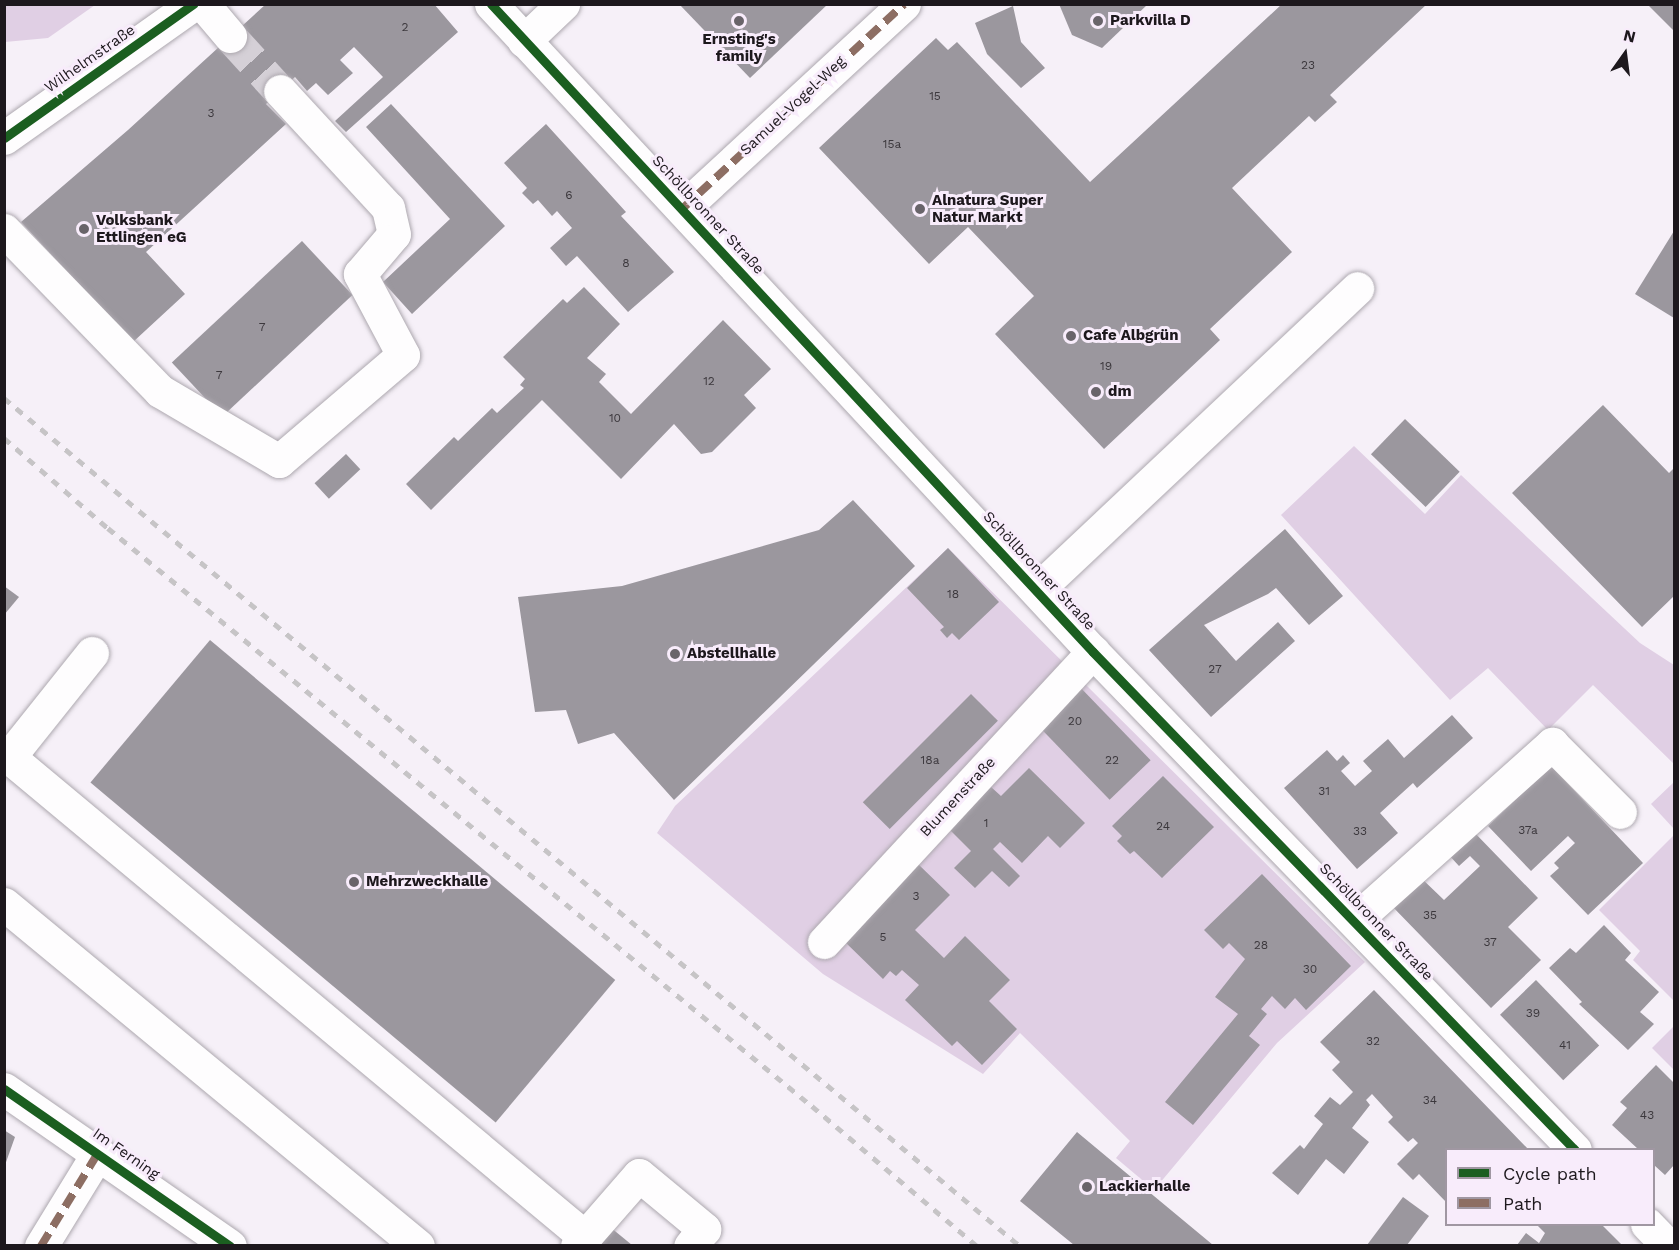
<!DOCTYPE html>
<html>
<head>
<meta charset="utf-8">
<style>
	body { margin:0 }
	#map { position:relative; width:1679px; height:1250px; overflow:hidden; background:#f6f0f8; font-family:"Work Sans",sans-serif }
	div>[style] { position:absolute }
	.green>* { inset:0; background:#e0cfe4 }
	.building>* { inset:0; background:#9b979e; transform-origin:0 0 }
	.minor-tunnel>* { height:33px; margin-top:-16.5px; transform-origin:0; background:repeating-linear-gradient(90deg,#d5d0d7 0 33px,transparent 0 49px) }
	.roads { filter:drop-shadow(0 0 2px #ada8af) drop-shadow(0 0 2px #ada8af) }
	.minor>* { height:33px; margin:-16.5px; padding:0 16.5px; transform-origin:16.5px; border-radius:16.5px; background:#fefdfe }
	.rail>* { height:4.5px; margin-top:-2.25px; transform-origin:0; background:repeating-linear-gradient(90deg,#c6c4c6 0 8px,transparent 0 16px) }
	.quiet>* { height:8px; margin-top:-4px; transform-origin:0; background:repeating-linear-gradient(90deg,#8d6e63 0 15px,transparent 0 23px) }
	.cycleway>* { height:9px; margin:-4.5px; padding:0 4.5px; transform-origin:4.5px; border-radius:4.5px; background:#1b5e20 }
	.dots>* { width:16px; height:16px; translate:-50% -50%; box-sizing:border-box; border:3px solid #f8ecfb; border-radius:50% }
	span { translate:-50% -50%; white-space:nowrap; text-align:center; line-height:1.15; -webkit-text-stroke:6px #f8ecfb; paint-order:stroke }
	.number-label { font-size:12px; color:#3c383d }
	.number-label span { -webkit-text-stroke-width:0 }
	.poi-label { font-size:15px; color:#1d181d; font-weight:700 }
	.left { translate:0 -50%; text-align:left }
	.street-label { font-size:15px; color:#1d181d }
	.frame { position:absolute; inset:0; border:6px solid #1d181d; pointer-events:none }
	.legend { position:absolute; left:1445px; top:1148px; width:210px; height:78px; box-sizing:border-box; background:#f8ecfb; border:2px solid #a097a2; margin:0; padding:8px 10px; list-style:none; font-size:18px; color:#1d181d }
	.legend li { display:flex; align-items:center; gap:12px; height:30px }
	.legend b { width:30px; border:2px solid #a097a2 }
	.north { position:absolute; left:1595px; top:24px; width:60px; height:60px; -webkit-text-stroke:4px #f8ecfb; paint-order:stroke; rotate:14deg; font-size:16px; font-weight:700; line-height:24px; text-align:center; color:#1d181d }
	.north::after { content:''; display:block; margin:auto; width:21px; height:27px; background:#1d181d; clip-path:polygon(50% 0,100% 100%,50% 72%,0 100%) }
</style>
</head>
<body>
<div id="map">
	<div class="green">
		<div style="clip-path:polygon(95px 5px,48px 38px,5px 42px,5px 5px)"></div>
		<div style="clip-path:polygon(1354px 446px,1425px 514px,1461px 475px,1640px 643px,1674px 665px,1674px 764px,1593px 685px,1548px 730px,1488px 668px,1450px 700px,1281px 515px)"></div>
		<div style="clip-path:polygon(948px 548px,1365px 962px,1277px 1043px,1154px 1190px,1116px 1158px,1130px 1141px,1020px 1033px,983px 1074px,823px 974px,657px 833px,675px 806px)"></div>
		<div style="clip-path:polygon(1674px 782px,1674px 829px,1651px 804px)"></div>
		<div style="clip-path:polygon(1674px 835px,1674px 1001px,1633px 960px,1640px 951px,1599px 910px)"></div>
		<div style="clip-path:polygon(1674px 1026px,1674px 1070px,1652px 1048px)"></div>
	</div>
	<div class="building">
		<div style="clip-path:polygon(266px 4px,434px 4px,458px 32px,346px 132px,335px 121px,383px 77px,354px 47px,340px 60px,353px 73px,328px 95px,316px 83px,307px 91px,295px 77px,266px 104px,286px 124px,146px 252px,185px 294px,133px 342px,21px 222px,128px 130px)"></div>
		<div style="clip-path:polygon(679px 4px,828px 4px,750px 78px)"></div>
		<div style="clip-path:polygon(1059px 4px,1148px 4px,1102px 48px,1072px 35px)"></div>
		<div style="clip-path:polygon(1282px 4px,1427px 4px,1330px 95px,1337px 102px,1315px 122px,1309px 116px,1232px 188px,1292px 252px,1210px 329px,1220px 340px,1104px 449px,995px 334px,1034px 296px,968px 227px,929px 264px,819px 148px,936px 38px,948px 50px,957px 42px,1090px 182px)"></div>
		<div style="clip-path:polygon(1647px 4px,1674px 4px,1674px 31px)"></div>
		<div style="clip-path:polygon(1013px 6px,1021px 42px,1045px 68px,1021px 88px,987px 54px,975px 23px)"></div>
		<div style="clip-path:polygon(391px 104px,505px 226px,412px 314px,383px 282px,450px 219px,366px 127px)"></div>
		<div style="clip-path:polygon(546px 124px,626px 212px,621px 216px,674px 272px,628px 312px,577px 256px,566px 266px,550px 248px,572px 228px,557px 211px,552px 216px,538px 200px,533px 204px,522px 193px,527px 188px,504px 163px)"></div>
		<div style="clip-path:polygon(1674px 231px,1674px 318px,1635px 294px)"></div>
		<div style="left:302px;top:241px;width:74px;height:178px;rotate:47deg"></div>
		<div style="clip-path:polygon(584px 287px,620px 324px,587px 358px,606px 374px,599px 382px,631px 414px,723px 320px,771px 369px,744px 395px,756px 408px,712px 452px,701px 454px,674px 424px,621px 479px,542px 400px,431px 510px,406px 484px,454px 437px,458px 441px,492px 408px,497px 413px,524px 388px,520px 385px,525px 379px,503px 357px,563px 299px,567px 303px)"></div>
		<div style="clip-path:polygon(1603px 405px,1669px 473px,1674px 468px,1674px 596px,1642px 627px,1512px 493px)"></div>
		<div style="left:1405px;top:419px;width:76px;height:49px;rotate:44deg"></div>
		<div style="left:346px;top:454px;width:21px;height:43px;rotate:47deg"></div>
		<div style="clip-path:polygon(853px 500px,915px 566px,674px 800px,614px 733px,578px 744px,566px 710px,535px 712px,518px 597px,622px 586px,819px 530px)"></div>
		<div style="clip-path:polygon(1285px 529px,1343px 596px,1309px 625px,1276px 588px,1268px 594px,1204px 625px,1236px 661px,1278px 622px,1295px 641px,1211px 717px,1149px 650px)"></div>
		<div style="clip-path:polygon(948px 548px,999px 602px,959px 640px,952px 633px,947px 638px,940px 630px,944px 627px,907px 588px)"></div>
		<div style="clip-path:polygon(4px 586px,19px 597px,4px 615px)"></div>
		<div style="left:210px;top:640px;width:529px;height:186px;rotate:40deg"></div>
		<div style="left:1077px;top:684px;width:106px;height:57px;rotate:46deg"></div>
		<div style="left:971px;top:694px;width:38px;height:153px;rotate:45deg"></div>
		<div style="clip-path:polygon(1452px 715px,1473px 738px,1417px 788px,1413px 783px,1380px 813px,1398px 833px,1357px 869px,1284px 788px,1327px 750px,1337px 761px,1343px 755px,1350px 763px,1341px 771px,1355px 786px,1372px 771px,1363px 761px,1388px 739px,1404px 758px)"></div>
		<div style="clip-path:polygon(1551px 766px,1643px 863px,1588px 915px,1550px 876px,1559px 868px,1554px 863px,1575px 843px,1568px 836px,1531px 871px,1488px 826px)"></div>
		<div style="clip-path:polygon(1029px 768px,1085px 823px,1060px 848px,1048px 836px,1022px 863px,1000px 842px,993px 849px,1020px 876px,1009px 887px,992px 871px,975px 888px,954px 868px,971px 851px,949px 829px,991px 787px,1001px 796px)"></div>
		<div style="clip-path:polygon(1163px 776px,1214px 827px,1162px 878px,1134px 851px,1130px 854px,1117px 841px,1122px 836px,1112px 826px)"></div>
		<div style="clip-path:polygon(1471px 829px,1538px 898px,1508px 927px,1541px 960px,1491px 1008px,1389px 903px,1418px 875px,1444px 900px,1480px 866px,1470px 856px,1459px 866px,1447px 853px)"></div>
		<div style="clip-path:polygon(918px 864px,950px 895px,915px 930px,944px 958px,965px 936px,1010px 980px,989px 1001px,1017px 1029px,982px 1065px,957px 1041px,952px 1046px,905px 1000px,919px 985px,902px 970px,896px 976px,890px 971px,883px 979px,843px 940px)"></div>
		<div style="clip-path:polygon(1262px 874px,1351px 966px,1306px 1010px,1295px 998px,1285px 1009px,1272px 996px,1261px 1009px,1267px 1014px,1249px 1036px,1260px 1045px,1193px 1125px,1165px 1102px,1238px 1014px,1215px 997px,1245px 959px,1229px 943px,1223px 949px,1204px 930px)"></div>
		<div style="clip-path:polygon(1604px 925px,1631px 953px,1625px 960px,1659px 992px,1640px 1012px,1654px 1024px,1628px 1050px,1579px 1004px,1582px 1002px,1549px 968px,1570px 948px,1576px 953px)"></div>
		<div style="left:1536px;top:980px;width:91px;height:50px;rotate:46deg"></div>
		<div style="clip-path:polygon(1374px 990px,1528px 1149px,1446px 1149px,1446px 1202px,1419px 1174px,1413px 1180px,1397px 1164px,1418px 1143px,1413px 1138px,1408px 1142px,1388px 1122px,1393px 1117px,1372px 1094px,1366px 1100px,1370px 1105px,1352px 1128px,1369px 1142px,1344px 1174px,1326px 1159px,1298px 1195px,1272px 1173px,1300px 1145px,1304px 1149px,1323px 1124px,1314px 1116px,1330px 1097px,1340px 1105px,1353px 1092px,1332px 1070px,1340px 1062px,1320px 1042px)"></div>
		<div style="clip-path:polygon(1656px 1065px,1674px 1083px,1674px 1165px,1665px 1175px,1654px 1165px,1653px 1149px,1638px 1149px,1612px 1125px,1627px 1108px,1620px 1102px)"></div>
		<div style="clip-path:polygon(4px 1130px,15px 1137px,5px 1165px,4px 1165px)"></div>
		<div style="clip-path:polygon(1077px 1132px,1113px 1162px,1213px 1245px,1074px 1245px,1020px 1201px)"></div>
		<div style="clip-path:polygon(1403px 1197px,1429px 1216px,1407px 1245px,1367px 1245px)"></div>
		<div style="clip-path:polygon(1536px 1224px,1601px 1224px,1622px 1245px,1517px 1245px,1526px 1233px,1539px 1243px,1545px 1233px)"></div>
		<div style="clip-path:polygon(610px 1227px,632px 1245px,594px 1245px)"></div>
	</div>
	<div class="minor-tunnel">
		<div style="left:230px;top:36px;width:74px;rotate:47.7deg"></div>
	</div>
	<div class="roads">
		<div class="minor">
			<div style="left:203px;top:4px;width:42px;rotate:49.8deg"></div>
			<div style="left:491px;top:4px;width:884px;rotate:47.11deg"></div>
			<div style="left:1093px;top:652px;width:693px;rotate:45.94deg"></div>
			<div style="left:524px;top:41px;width:54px;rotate:-43.5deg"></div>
			<div style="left:4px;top:138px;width:232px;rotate:-35.3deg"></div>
			<div style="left:682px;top:209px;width:302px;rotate:-42.7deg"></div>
			<div style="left:4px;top:230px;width:224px;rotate:45.9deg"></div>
			<div style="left:160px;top:391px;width:138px;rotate:30.5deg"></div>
			<div style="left:279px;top:461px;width:163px;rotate:-40.5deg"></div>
			<div style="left:403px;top:355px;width:92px;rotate:-118deg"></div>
			<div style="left:360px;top:274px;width:52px;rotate:-49.6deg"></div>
			<div style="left:394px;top:234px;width:27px;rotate:-103deg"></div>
			<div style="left:388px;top:208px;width:159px;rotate:-132.7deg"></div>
			<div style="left:1037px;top:590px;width:440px;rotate:-43.3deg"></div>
			<div style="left:92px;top:653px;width:133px;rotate:128.6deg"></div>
			<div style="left:9px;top:757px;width:750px;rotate:39.81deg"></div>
			<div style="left:4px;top:904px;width:537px;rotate:39.56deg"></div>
			<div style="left:1354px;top:921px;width:266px;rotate:-41.8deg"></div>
			<div style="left:1552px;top:744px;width:96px;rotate:45deg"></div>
			<div style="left:824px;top:942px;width:396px;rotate:-47.2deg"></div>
			<div style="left:4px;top:1089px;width:275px;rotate:34.8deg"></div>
			<div style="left:1647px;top:1224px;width:30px;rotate:46deg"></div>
			<div style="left:41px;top:1246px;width:109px;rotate:-58.5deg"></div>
			<div style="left:577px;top:1246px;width:94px;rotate:-48.9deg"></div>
			<div style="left:639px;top:1175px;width:85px;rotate:39.7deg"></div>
			<div style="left:704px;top:1229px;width:22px;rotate:129deg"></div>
		</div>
	</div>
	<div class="rail">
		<div style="left:4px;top:398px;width:1323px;rotate:39.85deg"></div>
		<div style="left:4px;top:438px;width:138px;rotate:40.9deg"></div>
		<div style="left:108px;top:528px;width:911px;rotate:39.39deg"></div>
		<div style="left:812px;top:1106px;width:216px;rotate:40.3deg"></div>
	</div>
	<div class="quiet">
		<div style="left:682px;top:209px;width:302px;rotate:-42.7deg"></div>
		<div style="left:41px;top:1246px;width:109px;rotate:-58.5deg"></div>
	</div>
	<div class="cycleway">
		<div style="left:491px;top:4px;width:884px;rotate:47.11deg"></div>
		<div style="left:1093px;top:652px;width:693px;rotate:45.94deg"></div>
		<div style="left:4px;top:138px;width:232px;rotate:-35.3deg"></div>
		<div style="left:4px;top:1089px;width:275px;rotate:34.8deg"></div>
	</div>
	<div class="dots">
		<div style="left:739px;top:21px;background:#69646a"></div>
		<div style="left:1098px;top:21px;background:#69646a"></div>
		<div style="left:920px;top:209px;background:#69646a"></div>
		<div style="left:84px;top:229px;background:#69646a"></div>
		<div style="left:1071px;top:336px;background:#69646a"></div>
		<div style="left:1096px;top:392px;background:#69646a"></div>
		<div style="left:675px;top:654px;background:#69646a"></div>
		<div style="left:354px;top:882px;background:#69646a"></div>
		<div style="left:1087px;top:1187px;background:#69646a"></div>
	</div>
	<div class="number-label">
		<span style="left:405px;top:28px">2</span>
		<span style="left:1308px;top:66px">23</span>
		<span style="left:935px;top:97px">15</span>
		<span style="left:211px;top:114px">3</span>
		<span style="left:892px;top:145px">15a</span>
		<span style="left:569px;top:196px">6</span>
		<span style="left:626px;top:264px">8</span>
		<span style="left:262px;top:328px">7</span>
		<span style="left:1106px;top:367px">19</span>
		<span style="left:219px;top:376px">7</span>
		<span style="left:709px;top:382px">12</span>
		<span style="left:615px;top:419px">10</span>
		<span style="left:953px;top:595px">18</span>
		<span style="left:1215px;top:670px">27</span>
		<span style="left:1075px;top:722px">20</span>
		<span style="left:930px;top:761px">18a</span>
		<span style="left:1112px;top:761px">22</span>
		<span style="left:1324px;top:792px">31</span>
		<span style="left:986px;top:824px">1</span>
		<span style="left:1163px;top:827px">24</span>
		<span style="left:1528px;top:831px">37a</span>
		<span style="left:1360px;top:832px">33</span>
		<span style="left:916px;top:897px">3</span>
		<span style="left:1430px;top:916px">35</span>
		<span style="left:883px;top:938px">5</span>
		<span style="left:1490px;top:943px">37</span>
		<span style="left:1261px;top:946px">28</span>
		<span style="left:1310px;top:970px">30</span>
		<span style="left:1533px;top:1014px">39</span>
		<span style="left:1373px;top:1042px">32</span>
		<span style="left:1565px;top:1046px">41</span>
		<span style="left:1430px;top:1101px">34</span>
		<span style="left:1647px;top:1116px">43</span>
	</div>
	<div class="poi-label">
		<span class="left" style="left:1110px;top:21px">Parkvilla D</span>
		<span style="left:739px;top:48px">Ernsting's<br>family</span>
		<span class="left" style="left:932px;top:209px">Alnatura Super<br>Natur Markt</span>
		<span class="left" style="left:96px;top:229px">Volksbank<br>Ettlingen eG</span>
		<span class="left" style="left:1083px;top:336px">Cafe Albgrün</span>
		<span class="left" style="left:1108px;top:392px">dm</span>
		<span class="left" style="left:687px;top:654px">Abstellhalle</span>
		<span class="left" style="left:366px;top:882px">Mehrzweckhalle</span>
		<span class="left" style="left:1099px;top:1187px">Lackierhalle</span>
	</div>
	<div class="street-label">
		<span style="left:90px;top:59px;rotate:-35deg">Wilhelmstraße</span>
		<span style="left:793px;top:106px;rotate:-43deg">Samuel-Vogel-Weg</span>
		<span style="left:708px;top:215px;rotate:47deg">Schöllbronner Straße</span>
		<span style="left:1039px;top:571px;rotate:47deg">Schöllbronner Straße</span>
		<span style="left:958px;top:797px;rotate:-47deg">Blumenstraße</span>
		<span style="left:1376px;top:922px;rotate:46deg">Schöllbronner Straße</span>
		<span style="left:126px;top:1154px;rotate:35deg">Im Ferning</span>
	</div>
	<div class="frame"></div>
	<ul class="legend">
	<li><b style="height:8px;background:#1b5e20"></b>Cycle path</li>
	<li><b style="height:8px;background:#8d6e63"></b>Path</li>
	</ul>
	<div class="north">N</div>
</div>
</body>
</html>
